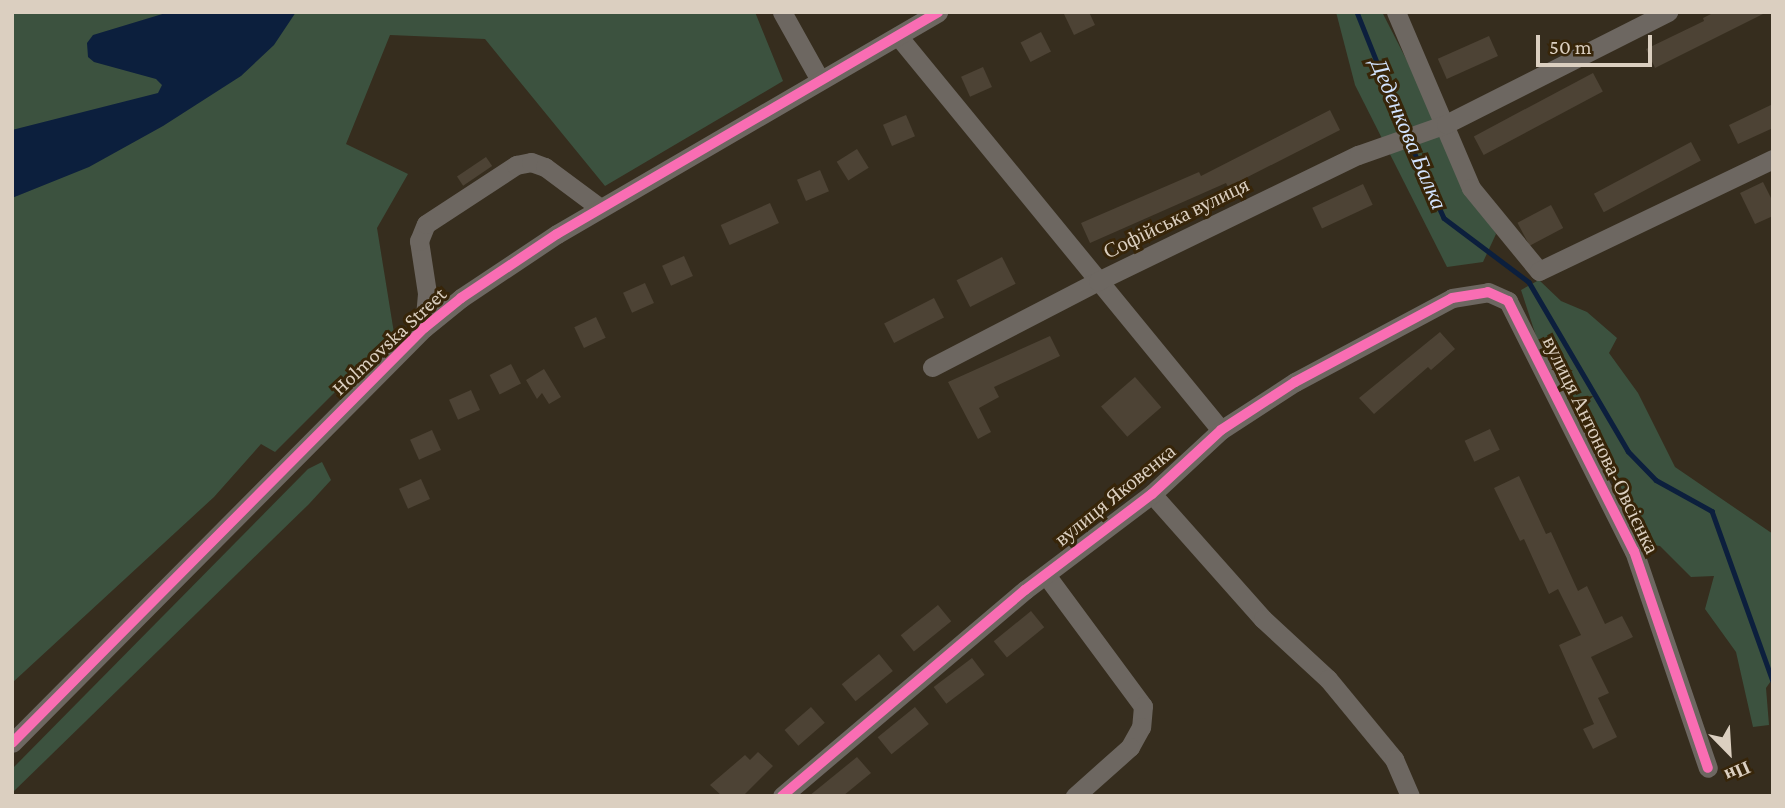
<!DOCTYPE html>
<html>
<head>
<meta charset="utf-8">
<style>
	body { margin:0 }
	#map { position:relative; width:1785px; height:808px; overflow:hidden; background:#362d1e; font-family:"Crimson Pro",serif }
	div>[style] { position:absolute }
	.green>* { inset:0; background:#3c523f }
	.water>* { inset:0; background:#0c1f3d }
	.stream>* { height:4.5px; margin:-2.25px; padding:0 2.25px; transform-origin:2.25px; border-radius:2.25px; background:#0c1f3d }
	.building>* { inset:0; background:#4d4335; transform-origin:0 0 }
	.minor>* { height:19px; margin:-9.5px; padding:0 9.5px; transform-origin:9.5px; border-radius:9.5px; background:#6d6761 }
	.cycleway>* { height:10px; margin:-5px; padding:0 5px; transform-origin:5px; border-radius:5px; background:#f96db3 }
	span { translate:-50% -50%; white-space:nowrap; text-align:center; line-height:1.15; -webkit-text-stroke:6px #372509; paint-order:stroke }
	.street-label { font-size:21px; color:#dbcfc0 }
	.water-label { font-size:23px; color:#d2e3fe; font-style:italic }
	.frame { position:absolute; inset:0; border:14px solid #dbcfc0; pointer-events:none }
	.north { position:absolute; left:1694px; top:717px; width:70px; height:70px; -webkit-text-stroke:5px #372509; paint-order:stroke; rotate:156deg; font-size:19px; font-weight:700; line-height:28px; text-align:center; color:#dbcfc0 }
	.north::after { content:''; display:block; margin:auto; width:24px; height:32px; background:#dbcfc0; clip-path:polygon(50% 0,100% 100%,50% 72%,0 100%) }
	.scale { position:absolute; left:1536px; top:35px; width:116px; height:32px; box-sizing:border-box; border:4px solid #dbcfc0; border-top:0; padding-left:9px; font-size:21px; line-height:24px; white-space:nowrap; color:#dbcfc0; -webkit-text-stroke:5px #372509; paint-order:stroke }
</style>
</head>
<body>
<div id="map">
	<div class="green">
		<div style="clip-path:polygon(12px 12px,755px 12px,783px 81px,605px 186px,485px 39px,390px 35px,346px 144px,408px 174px,377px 228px,394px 333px,275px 452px,261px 444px,214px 497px,12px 683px)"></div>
		<div style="clip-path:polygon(1336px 12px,1382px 12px,1496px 234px,1483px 262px,1447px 267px,1355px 85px)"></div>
		<div style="clip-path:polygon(1539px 280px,1561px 301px,1587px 312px,1617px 338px,1609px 353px,1638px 393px,1675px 467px,1773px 534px,1773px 678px,1766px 688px,1769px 725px,1753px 727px,1736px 652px,1705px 609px,1714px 576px,1691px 577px,1660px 546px,1637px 543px,1630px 508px,1606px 453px,1565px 396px,1539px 345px,1521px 290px)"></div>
		<div style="clip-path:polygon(322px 462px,331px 480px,309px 504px,12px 793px,12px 769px,308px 469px)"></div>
	</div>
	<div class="water">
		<div style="clip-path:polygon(169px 12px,296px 12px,274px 45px,241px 76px,163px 126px,89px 167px,12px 198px,12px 130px,158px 93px,162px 85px,156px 79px,94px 62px,88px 57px,87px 43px,93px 35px)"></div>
	</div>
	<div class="stream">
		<div style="left:1357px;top:12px;width:129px;rotate:68.2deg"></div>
		<div style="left:1410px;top:143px;width:82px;rotate:65.6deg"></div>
		<div style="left:1444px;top:218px;width:106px;rotate:37deg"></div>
		<div style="left:1529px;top:282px;width:196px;rotate:59.6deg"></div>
		<div style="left:1628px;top:451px;width:40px;rotate:46deg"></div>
		<div style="left:1656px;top:480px;width:64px;rotate:29deg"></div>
		<div style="left:1712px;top:511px;width:181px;rotate:70.3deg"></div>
	</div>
	<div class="building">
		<div style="clip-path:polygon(1063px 12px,1089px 12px,1095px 25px,1074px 35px)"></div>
		<div style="clip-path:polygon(1715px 12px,1767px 12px,1655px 68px,1646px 49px,1704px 21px,1703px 18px)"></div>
		<div style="left:1041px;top:32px;width:22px;height:23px;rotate:63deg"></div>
		<div style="left:1489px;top:36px;width:22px;height:56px;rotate:66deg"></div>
		<div style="left:983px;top:67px;width:22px;height:24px;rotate:66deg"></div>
		<div style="left:1593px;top:73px;width:21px;height:135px;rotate:62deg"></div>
		<div style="clip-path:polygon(1773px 104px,1773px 128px,1738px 144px,1729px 125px)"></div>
		<div style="clip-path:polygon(1330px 110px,1340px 130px,1228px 187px,1226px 183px,1090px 243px,1081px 223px,1199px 172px,1201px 176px)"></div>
		<div style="left:906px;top:115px;width:23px;height:25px;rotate:67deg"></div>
		<div style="left:1691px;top:142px;width:21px;height:110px;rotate:62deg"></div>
		<div style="left:857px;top:149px;width:22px;height:24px;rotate:58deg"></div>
		<div style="left:486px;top:157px;width:11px;height:35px;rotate:56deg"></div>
		<div style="left:820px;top:170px;width:23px;height:25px;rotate:67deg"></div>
		<div style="clip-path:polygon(1763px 182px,1773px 202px,1773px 216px,1755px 224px,1740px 193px)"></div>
		<div style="left:1363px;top:184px;width:23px;height:56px;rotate:65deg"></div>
		<div style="left:770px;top:203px;width:22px;height:54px;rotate:66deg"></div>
		<div style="left:1551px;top:205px;width:26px;height:38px;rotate:62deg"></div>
		<div style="left:684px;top:256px;width:22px;height:24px;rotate:66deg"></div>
		<div style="left:1002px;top:257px;width:30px;height:51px;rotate:63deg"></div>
		<div style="left:645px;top:283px;width:22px;height:24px;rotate:66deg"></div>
		<div style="left:934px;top:298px;width:22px;height:56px;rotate:63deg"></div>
		<div style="left:596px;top:317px;width:23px;height:24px;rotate:65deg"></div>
		<div style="clip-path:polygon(1440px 332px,1455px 349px,1431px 370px,1428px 367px,1374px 414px,1359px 398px)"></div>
		<div style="clip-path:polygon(1050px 336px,1060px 356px,994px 387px,999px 397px,979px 408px,991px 432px,978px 439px,948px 382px)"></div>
		<div style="left:511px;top:364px;width:22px;height:24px;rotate:63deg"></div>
		<div style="clip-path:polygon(544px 369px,561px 397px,549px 404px,542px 393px,537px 399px,526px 380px)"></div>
		<div style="left:1135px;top:377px;width:40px;height:45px;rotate:49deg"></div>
		<div style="left:471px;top:390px;width:22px;height:24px;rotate:66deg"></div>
		<div style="left:1490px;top:429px;width:23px;height:28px;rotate:65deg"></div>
		<div style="left:432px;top:430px;width:22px;height:24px;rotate:66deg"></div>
		<div style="clip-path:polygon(1519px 476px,1546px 534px,1551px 532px,1578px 591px,1587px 586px,1605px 624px,1622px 616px,1633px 637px,1591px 657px,1609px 693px,1598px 698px,1617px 737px,1593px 749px,1583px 729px,1594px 724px,1559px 645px,1581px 635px,1558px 589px,1549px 594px,1524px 539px,1520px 541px,1494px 488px)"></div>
		<div style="left:421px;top:479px;width:22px;height:24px;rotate:66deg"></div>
		<div style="left:938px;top:605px;width:21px;height:48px;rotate:51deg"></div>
		<div style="left:1031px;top:611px;width:21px;height:48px;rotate:51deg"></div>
		<div style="left:879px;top:654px;width:22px;height:48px;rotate:51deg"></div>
		<div style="left:972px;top:658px;width:21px;height:48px;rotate:53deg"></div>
		<div style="left:811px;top:707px;width:21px;height:35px;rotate:49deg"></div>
		<div style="left:915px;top:707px;width:22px;height:48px;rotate:51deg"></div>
		<div style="clip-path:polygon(758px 752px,773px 766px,743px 796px,722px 796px,710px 785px,745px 755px,750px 760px)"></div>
		<div style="clip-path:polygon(857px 757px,871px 773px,843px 796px,809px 796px)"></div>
	</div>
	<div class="minor">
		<div style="left:782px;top:12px;width:78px;rotate:60.8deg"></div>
		<div style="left:1396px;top:12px;width:191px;rotate:66.9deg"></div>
		<div style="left:1471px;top:188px;width:107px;rotate:50.7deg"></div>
		<div style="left:1539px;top:271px;width:259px;rotate:-25.6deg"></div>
		<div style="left:898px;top:36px;width:509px;rotate:50.66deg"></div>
		<div style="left:424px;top:328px;width:35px;rotate:-85deg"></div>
		<div style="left:427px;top:293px;width:53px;rotate:-98.7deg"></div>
		<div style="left:419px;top:241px;width:18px;rotate:-68deg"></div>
		<div style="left:426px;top:224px;width:108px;rotate:-33.2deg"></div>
		<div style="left:516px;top:165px;width:15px;rotate:-11deg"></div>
		<div style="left:531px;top:162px;width:15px;rotate:20deg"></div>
		<div style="left:545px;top:167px;width:69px;rotate:36.7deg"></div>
		<div style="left:932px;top:367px;width:187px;rotate:-27.4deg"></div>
		<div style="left:1098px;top:281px;width:289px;rotate:-25.9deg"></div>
		<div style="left:1358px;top:155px;width:93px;rotate:-19.4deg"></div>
		<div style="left:1446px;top:124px;width:249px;rotate:-26.8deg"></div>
		<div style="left:1152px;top:494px;width:167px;rotate:48.4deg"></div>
		<div style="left:1263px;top:619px;width:88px;rotate:42.7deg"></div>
		<div style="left:1328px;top:679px;width:104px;rotate:50.5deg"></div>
		<div style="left:1394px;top:759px;width:40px;rotate:66.6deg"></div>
		<div style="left:1046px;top:575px;width:163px;rotate:53.5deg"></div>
		<div style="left:1143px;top:706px;width:21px;rotate:95deg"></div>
		<div style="left:1141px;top:727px;width:23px;rotate:119deg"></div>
		<div style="left:1130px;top:747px;width:74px;rotate:138.3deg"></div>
		<div style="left:12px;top:743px;width:585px;rotate:-45.21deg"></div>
		<div style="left:424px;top:328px;width:48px;rotate:-39deg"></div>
		<div style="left:461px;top:298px;width:115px;rotate:-33.7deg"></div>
		<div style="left:557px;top:234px;width:441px;rotate:-30.2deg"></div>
		<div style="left:782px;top:796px;width:319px;rotate:-40.3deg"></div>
		<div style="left:1025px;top:590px;width:159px;rotate:-37.1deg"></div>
		<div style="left:1152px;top:494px;width:94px;rotate:-42.8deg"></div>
		<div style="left:1221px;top:430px;width:88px;rotate:-33deg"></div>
		<div style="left:1295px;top:382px;width:178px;rotate:-28.1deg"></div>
		<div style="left:1452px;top:298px;width:36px;rotate:-9deg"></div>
		<div style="left:1488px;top:292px;width:22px;rotate:24deg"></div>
		<div style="left:1508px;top:301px;width:280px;rotate:63.3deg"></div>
		<div style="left:1634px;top:551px;width:229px;rotate:71.2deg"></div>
	</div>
	<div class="cycleway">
		<div style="left:12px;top:743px;width:585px;rotate:-45.21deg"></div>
		<div style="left:424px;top:328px;width:48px;rotate:-39deg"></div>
		<div style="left:461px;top:298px;width:115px;rotate:-33.7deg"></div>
		<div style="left:557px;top:234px;width:441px;rotate:-30.2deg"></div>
		<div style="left:782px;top:796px;width:319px;rotate:-40.3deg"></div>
		<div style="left:1025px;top:590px;width:159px;rotate:-37.1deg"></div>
		<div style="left:1152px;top:494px;width:94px;rotate:-42.8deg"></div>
		<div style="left:1221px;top:430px;width:88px;rotate:-33deg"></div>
		<div style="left:1295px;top:382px;width:178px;rotate:-28.1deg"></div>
		<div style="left:1452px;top:298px;width:36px;rotate:-9deg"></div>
		<div style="left:1488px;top:292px;width:22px;rotate:24deg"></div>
		<div style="left:1508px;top:301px;width:280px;rotate:63.3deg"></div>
		<div style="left:1634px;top:551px;width:229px;rotate:71.2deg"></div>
	</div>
	<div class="street-label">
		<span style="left:1176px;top:218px;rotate:-26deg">Софійська вулиця</span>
		<span style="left:389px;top:341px;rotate:-43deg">Holmovska Street</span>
		<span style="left:1601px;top:445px;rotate:64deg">вулиця Антонова-Овсієнка</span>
		<span style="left:1115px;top:495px;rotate:-39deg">вулиця Яковенка</span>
	</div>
	<div class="water-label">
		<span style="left:1409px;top:134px;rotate:67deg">Деденкова Балка</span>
	</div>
	<div class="frame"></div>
	<div class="north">Пн</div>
	<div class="scale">50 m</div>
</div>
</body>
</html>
